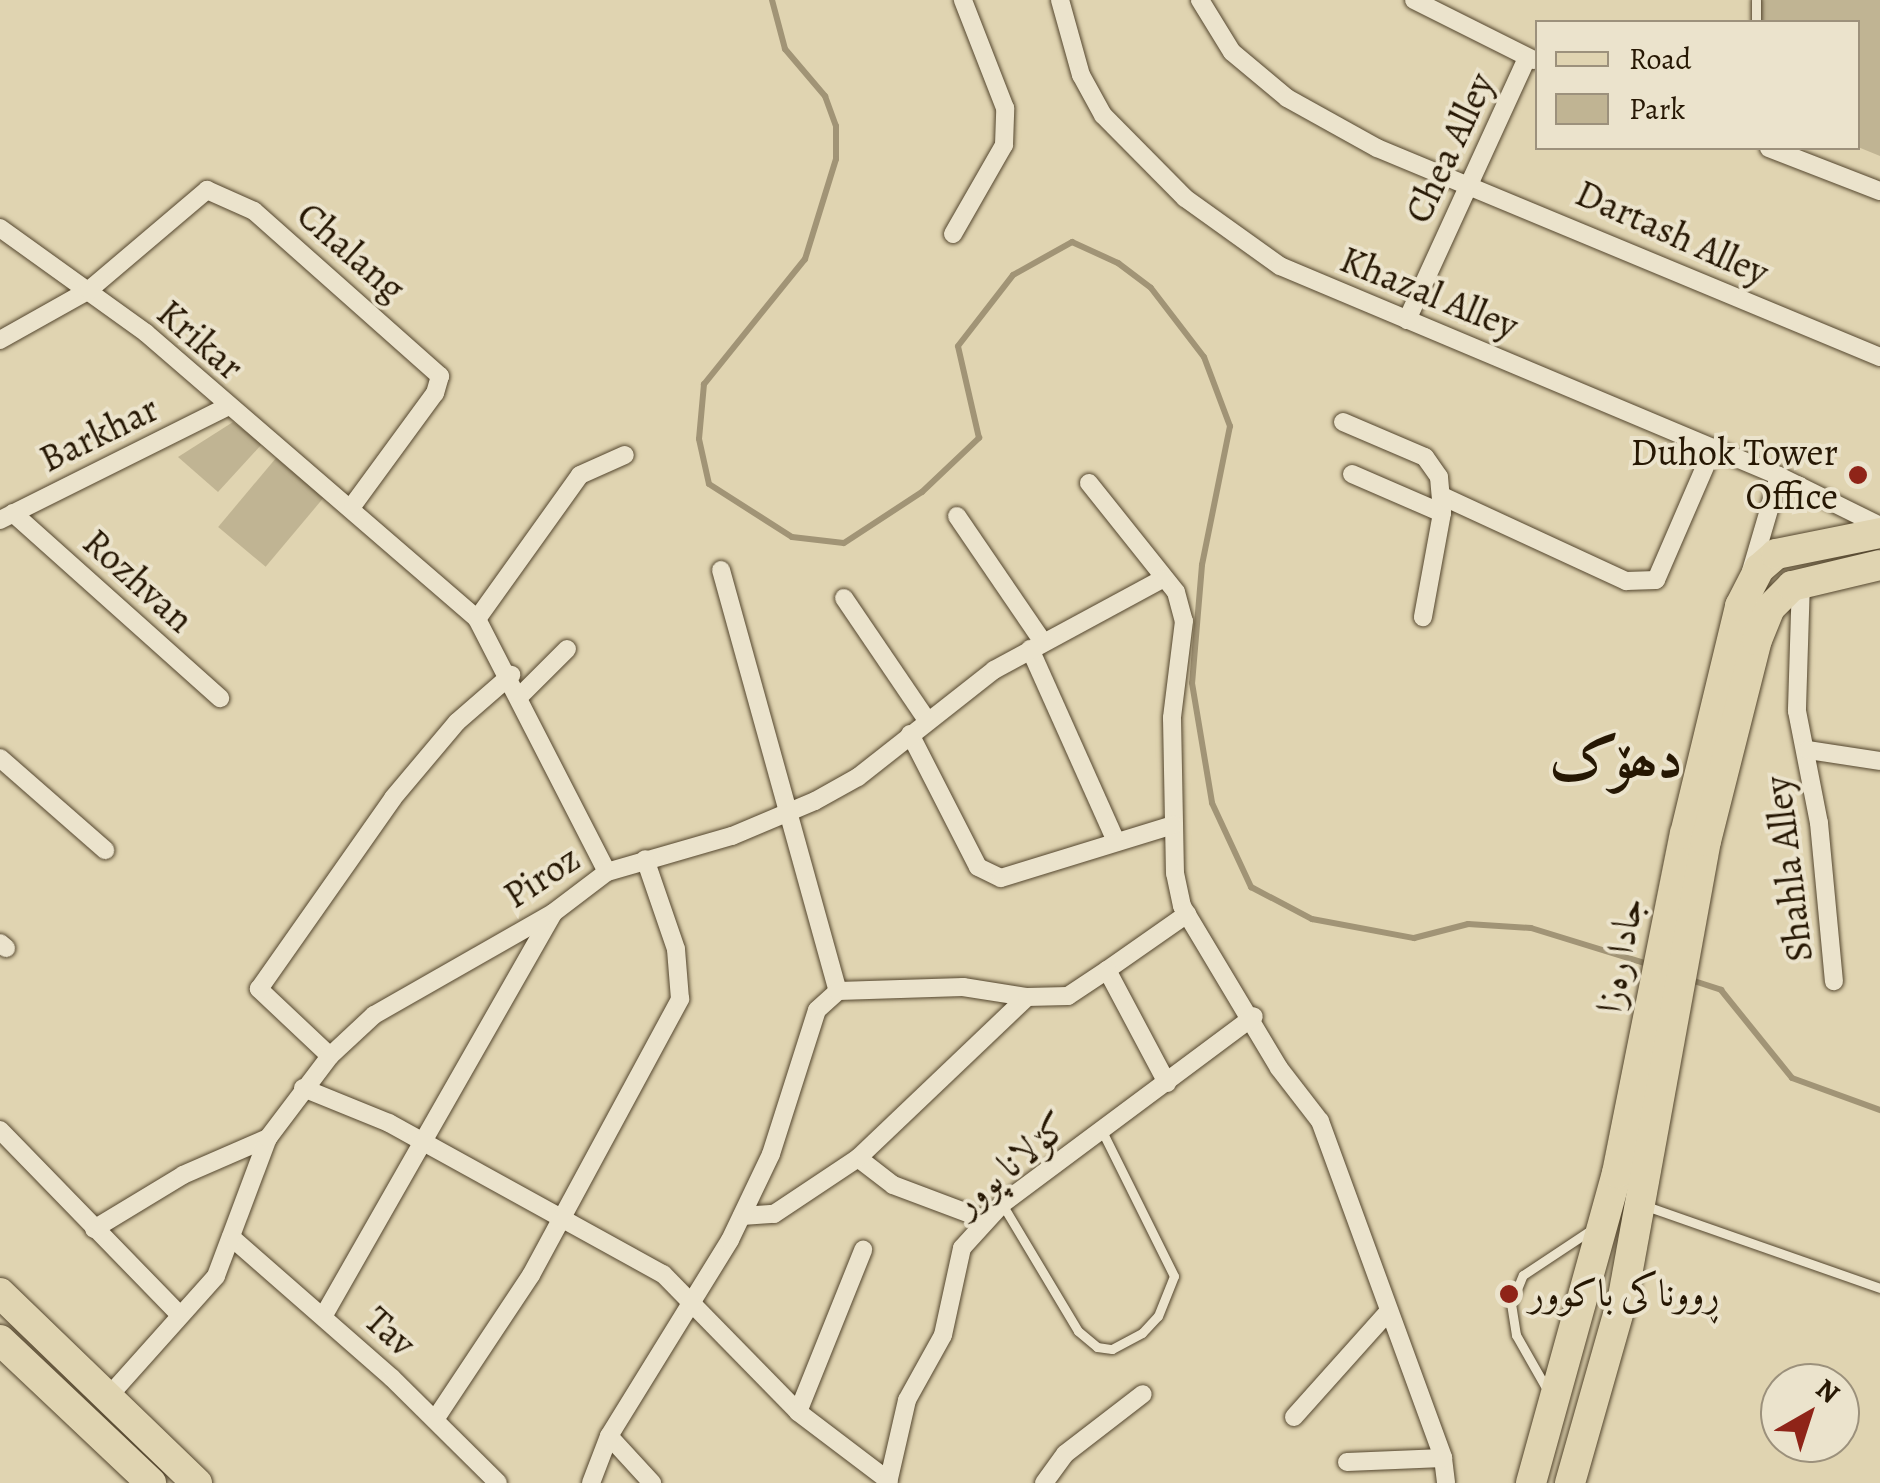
<!DOCTYPE html>
<html>
<head>
<meta charset="utf-8">
<style>
	body { margin:0 }
	#map { position:relative; width:1880px; height:1483px; overflow:hidden; background:#e0d4b1; font-family:Alegreya,Amiri,serif }
	div>[style] { position:absolute }
	.green>* { inset:0; background:#c0b493; transform-origin:0 0 }
	.stream>* { height:6px; margin:-3px; padding:0 3px; transform-origin:3px; border-radius:3px; background:#a19476 }
	.roads { filter:drop-shadow(0 0 2px #54462e) drop-shadow(0 0 2px #54462e) }
	.service>* { height:9px; margin:-4.5px; padding:0 4.5px; transform-origin:4.5px; border-radius:4.5px; background:#ebe3cc }
	.minor>* { height:18px; margin:-9px; padding:0 9px; transform-origin:9px; border-radius:9px; background:#ebe3cc }
	.primary>* { height:30px; margin:-15px; padding:0 15px; transform-origin:15px; border-radius:15px; background:#e0d4b1 }
	.dots>* { width:28px; height:28px; translate:-50% -50%; box-sizing:border-box; border:5px solid #ebe3cc; border-radius:50% }
	span { translate:-50% -50%; white-space:nowrap; text-align:center; line-height:1.15; -webkit-text-stroke:8px #ebe3cc; paint-order:stroke }
	.street-label { font-size:38px; color:#261703 }
	.poi-label { font-size:38px; color:#261703 }
	.right { translate:-100% -50%; text-align:right }
	.left { translate:0 -50%; text-align:left }
	.town-label { font-size:58px; color:#261703; font-weight:700 }
	.legend { position:absolute; left:1535px; top:20px; width:325px; height:130px; box-sizing:border-box; background:#ebe3cc; border:2px solid #9c917c; margin:0; padding:12px 18px; list-style:none; font-size:30px; color:#261703 }
	.legend li { display:flex; align-items:center; gap:20px; height:50px }
	.legend b { width:50px; border:2px solid #9c917c }
	.north { position:absolute; left:1760px; top:1363px; width:100px; height:100px; box-sizing:border-box; background:#ebe3cc; border:2px solid #9c917c; border-radius:50%; rotate:39deg; font-size:28px; font-weight:700; line-height:40px; text-align:center; color:#261703 }
	.north::after { content:''; display:block; margin:auto; width:35px; height:45px; background:#8f2418; clip-path:polygon(50% 0,100% 100%,50% 72%,0 100%) }
</style>
</head>
<body>
<div id="map">
	<div class="green">
		<div style="clip-path:polygon(1753px 0,1880px 0,1880px 156px,1858px 147px,1858px 22px,1752px 22px)"></div>
		<div style="clip-path:polygon(233px 422px,262px 444px,218px 492px,178px 457px)"></div>
		<div style="left:276px;top:458px;width:62px;height:90px;rotate:40deg"></div>
	</div>
	<div class="stream">
		<div style="left:772px;top:0;width:51px;rotate:75.1deg"></div>
		<div style="left:785px;top:49px;width:62px;rotate:49.6deg"></div>
		<div style="left:825px;top:96px;width:32px;rotate:70deg"></div>
		<div style="left:836px;top:126px;width:33px;rotate:90deg"></div>
		<div style="left:836px;top:159px;width:105px;rotate:107.2deg"></div>
		<div style="left:805px;top:259px;width:161px;rotate:128.9deg"></div>
		<div style="left:704px;top:384px;width:55px;rotate:95.2deg"></div>
		<div style="left:699px;top:439px;width:46px;rotate:77.5deg"></div>
		<div style="left:709px;top:484px;width:98px;rotate:32.6deg"></div>
		<div style="left:792px;top:537px;width:52px;rotate:6.6deg"></div>
		<div style="left:844px;top:543px;width:93px;rotate:-33.2deg"></div>
		<div style="left:922px;top:492px;width:79px;rotate:-43.5deg"></div>
		<div style="left:979px;top:438px;width:94px;rotate:-102.9deg"></div>
		<div style="left:958px;top:346px;width:90px;rotate:-52.2deg"></div>
		<div style="left:1013px;top:275px;width:68px;rotate:-29.2deg"></div>
		<div style="left:1072px;top:242px;width:51px;rotate:24.5deg"></div>
		<div style="left:1118px;top:263px;width:41px;rotate:37.1deg"></div>
		<div style="left:1151px;top:288px;width:87px;rotate:52.5deg"></div>
		<div style="left:1204px;top:357px;width:74px;rotate:69.4deg"></div>
		<div style="left:1230px;top:426px;width:142px;rotate:101.4deg"></div>
		<div style="left:1202px;top:565px;width:118px;rotate:94.8deg"></div>
		<div style="left:1192px;top:683px;width:122px;rotate:80.5deg"></div>
		<div style="left:1212px;top:803px;width:93px;rotate:65.1deg"></div>
		<div style="left:1251px;top:887px;width:69px;rotate:27.7deg"></div>
		<div style="left:1312px;top:919px;width:104px;rotate:10.6deg"></div>
		<div style="left:1414px;top:938px;width:56px;rotate:-14.5deg"></div>
		<div style="left:1468px;top:924px;width:63px;rotate:3.6deg"></div>
		<div style="left:1531px;top:928px;width:126px;rotate:17.1deg"></div>
		<div style="left:1691px;top:980px;width:32px;rotate:18deg"></div>
		<div style="left:1721px;top:990px;width:113px;rotate:51.1deg"></div>
		<div style="left:1792px;top:1078px;width:94px;rotate:20deg"></div>
	</div>
	<div class="roads">
		<div class="service">
			<div style="left:1756px;top:22px;width:22px;rotate:-90deg"></div>
			<div style="left:1002px;top:1204px;width:148px;rotate:59.1deg"></div>
			<div style="left:1078px;top:1331px;width:25px;rotate:40deg"></div>
			<div style="left:1097px;top:1347px;width:15px;rotate:8deg"></div>
			<div style="left:1112px;top:1349px;width:34px;rotate:-28deg"></div>
			<div style="left:1142px;top:1333px;width:23px;rotate:-47deg"></div>
			<div style="left:1158px;top:1316px;width:43px;rotate:-68.2deg"></div>
			<div style="left:1174px;top:1276px;width:162px;rotate:-116.4deg"></div>
			<div style="left:1646px;top:1206px;width:248px;rotate:19.3deg"></div>
			<div style="left:1549px;top:1393px;width:67px;rotate:-119.6deg"></div>
			<div style="left:1516px;top:1335px;width:31px;rotate:-99deg"></div>
			<div style="left:1511px;top:1304px;width:31px;rotate:-68deg"></div>
			<div style="left:1523px;top:1275px;width:85px;rotate:-33.5deg"></div>
		</div>
		<div class="minor">
			<div style="left:1060px;top:0;width:78px;rotate:74.4deg"></div>
			<div style="left:1081px;top:75px;width:46px;rotate:61.2deg"></div>
			<div style="left:1103px;top:115px;width:117px;rotate:45.3deg"></div>
			<div style="left:1185px;top:198px;width:117px;rotate:35.6deg"></div>
			<div style="left:1280px;top:266px;width:541px;rotate:22.82deg"></div>
			<div style="left:1779px;top:476px;width:113px;rotate:26.3deg"></div>
			<div style="left:1200px;top:0;width:61px;rotate:58.4deg"></div>
			<div style="left:1232px;top:52px;width:72px;rotate:39.9deg"></div>
			<div style="left:1287px;top:98px;width:103px;rotate:29.1deg"></div>
			<div style="left:1377px;top:148px;width:545px;rotate:22.56deg"></div>
			<div style="left:1414px;top:0;width:134px;rotate:26.6deg"></div>
			<div style="left:1769px;top:148px;width:119px;rotate:21.2deg"></div>
			<div style="left:0;top:228px;width:180px;rotate:35.7deg"></div>
			<div style="left:146px;top:333px;width:437px;rotate:40.8deg"></div>
			<div style="left:477px;top:619px;width:284px;rotate:62.8deg"></div>
			<div style="left:953px;top:234px;width:103px;rotate:-60.2deg"></div>
			<div style="left:1004px;top:145px;width:37px;rotate:-88deg"></div>
			<div style="left:1005px;top:108px;width:116px;rotate:-111.3deg"></div>
			<div style="left:1407px;top:320px;width:288px;rotate:-65.4deg"></div>
			<div style="left:0;top:340px;width:102px;rotate:-29.3deg"></div>
			<div style="left:89px;top:290px;width:155px;rotate:-40.3deg"></div>
			<div style="left:207px;top:190px;width:51px;rotate:24.1deg"></div>
			<div style="left:254px;top:211px;width:249px;rotate:41.6deg"></div>
			<div style="left:440px;top:376px;width:18px;rotate:106deg"></div>
			<div style="left:435px;top:393px;width:139px;rotate:126.2deg"></div>
			<div style="left:1343px;top:422px;width:89px;rotate:23.1deg"></div>
			<div style="left:1425px;top:457px;width:24px;rotate:55deg"></div>
			<div style="left:1439px;top:477px;width:36px;rotate:85deg"></div>
			<div style="left:1442px;top:513px;width:106px;rotate:100.4deg"></div>
			<div style="left:1352px;top:474px;width:98px;rotate:23.4deg"></div>
			<div style="left:1089px;top:483px;width:139px;rotate:51.4deg"></div>
			<div style="left:1176px;top:592px;width:30px;rotate:75deg"></div>
			<div style="left:1184px;top:621px;width:98px;rotate:97.1deg"></div>
			<div style="left:1172px;top:718px;width:155px;rotate:88.9deg"></div>
			<div style="left:1175px;top:873px;width:34px;rotate:78deg"></div>
			<div style="left:1182px;top:906px;width:189px;rotate:59.1deg"></div>
			<div style="left:1279px;top:1068px;width:67px;rotate:52.3deg"></div>
			<div style="left:1320px;top:1121px;width:359px;rotate:69.9deg"></div>
			<div style="left:1443px;top:1458px;width:25px;rotate:83deg"></div>
			<div style="left:1442px;top:496px;width:203px;rotate:24.8deg"></div>
			<div style="left:1626px;top:581px;width:30px;rotate:-2deg"></div>
			<div style="left:1656px;top:580px;width:144px;rotate:-66.6deg"></div>
			<div style="left:13px;top:513px;width:278px;rotate:41.8deg"></div>
			<div style="left:957px;top:516px;width:153px;rotate:55.7deg"></div>
			<div style="left:0;top:520px;width:254px;rotate:-26.5deg"></div>
			<div style="left:721px;top:570px;width:437px;rotate:74.5deg"></div>
			<div style="left:1751px;top:571px;width:99px;rotate:-73.6deg"></div>
			<div style="left:1801px;top:581px;width:130px;rotate:91.8deg"></div>
			<div style="left:1797px;top:711px;width:114px;rotate:78.9deg"></div>
			<div style="left:1819px;top:823px;width:159px;rotate:84.6deg"></div>
			<div style="left:844px;top:598px;width:148px;rotate:55.8deg"></div>
			<div style="left:477px;top:619px;width:177px;rotate:-54.4deg"></div>
			<div style="left:580px;top:475px;width:49px;rotate:-24deg"></div>
			<div style="left:1030px;top:649px;width:208px;rotate:65.9deg"></div>
			<div style="left:521px;top:695px;width:65px;rotate:-45deg"></div>
			<div style="left:910px;top:734px;width:149px;rotate:62.9deg"></div>
			<div style="left:978px;top:867px;width:25px;rotate:26deg"></div>
			<div style="left:1001px;top:878px;width:180px;rotate:-17.1deg"></div>
			<div style="left:1808px;top:750px;width:73px;rotate:8.7deg"></div>
			<div style="left:0;top:758px;width:140px;rotate:41.2deg"></div>
			<div style="left:0;top:943px;width:8px;rotate:40deg"></div>
			<div style="left:1107px;top:970px;width:98px;rotate:-35deg"></div>
			<div style="left:330px;top:1056px;width:98px;rotate:-136.7deg"></div>
			<div style="left:259px;top:989px;width:233px;rotate:-54.9deg"></div>
			<div style="left:393px;top:798px;width:99px;rotate:-49.9deg"></div>
			<div style="left:457px;top:722px;width:72px;rotate:-41deg"></div>
			<div style="left:303px;top:1088px;width:93px;rotate:22.1deg"></div>
			<div style="left:389px;top:1123px;width:313px;rotate:28.9deg"></div>
			<div style="left:663px;top:1274px;width:193px;rotate:45.6deg"></div>
			<div style="left:798px;top:1412px;width:114px;rotate:37.2deg"></div>
			<div style="left:0;top:1130px;width:258px;rotate:45.8deg"></div>
			<div style="left:858px;top:1158px;width:44px;rotate:37.6deg"></div>
			<div style="left:893px;top:1185px;width:99px;rotate:20.6deg"></div>
			<div style="left:742px;top:1216px;width:32px;rotate:-4deg"></div>
			<div style="left:774px;top:1214px;width:101px;rotate:-33.7deg"></div>
			<div style="left:858px;top:1158px;width:233px;rotate:-43.6deg"></div>
			<div style="left:94px;top:1229px;width:104px;rotate:-31.2deg"></div>
			<div style="left:183px;top:1175px;width:93px;rotate:-23.5deg"></div>
			<div style="left:231px;top:1237px;width:214px;rotate:41.2deg"></div>
			<div style="left:392px;top:1378px;width:149px;rotate:44.7deg"></div>
			<div style="left:324px;top:1315px;width:462px;rotate:-60.3deg"></div>
			<div style="left:108px;top:1397px;width:162px;rotate:-48.2deg"></div>
			<div style="left:216px;top:1276px;width:147px;rotate:-69.4deg"></div>
			<div style="left:268px;top:1138px;width:103px;rotate:-52.9deg"></div>
			<div style="left:330px;top:1056px;width:60px;rotate:-43deg"></div>
			<div style="left:374px;top:1015px;width:206px;rotate:-29.7deg"></div>
			<div style="left:553px;top:913px;width:68px;rotate:-37.2deg"></div>
			<div style="left:607px;top:872px;width:130px;rotate:-16.1deg"></div>
			<div style="left:732px;top:836px;width:90px;rotate:-22.9deg"></div>
			<div style="left:815px;top:801px;width:49px;rotate:-29.2deg"></div>
			<div style="left:858px;top:777px;width:173px;rotate:-38.2deg"></div>
			<div style="left:994px;top:670px;width:191px;rotate:-28.4deg"></div>
			<div style="left:798px;top:1412px;width:175px;rotate:-68.1deg"></div>
			<div style="left:1294px;top:1417px;width:141px;rotate:-48.2deg"></div>
			<div style="left:436px;top:1418px;width:172px;rotate:-56.4deg"></div>
			<div style="left:531px;top:1275px;width:314px;rotate:-61.6deg"></div>
			<div style="left:680px;top:999px;width:50px;rotate:-94.6deg"></div>
			<div style="left:676px;top:949px;width:95px;rotate:-109deg"></div>
			<div style="left:609px;top:1436px;width:64px;rotate:47.5deg"></div>
			<div style="left:1347px;top:1462px;width:96px;rotate:-2.4deg"></div>
			<div style="left:591px;top:1483px;width:50px;rotate:-69deg"></div>
			<div style="left:609px;top:1436px;width:230px;rotate:-58.3deg"></div>
			<div style="left:730px;top:1240px;width:95px;rotate:-64.5deg"></div>
			<div style="left:771px;top:1154px;width:151px;rotate:-72.3deg"></div>
			<div style="left:817px;top:1010px;width:28px;rotate:-42deg"></div>
			<div style="left:838px;top:991px;width:125px;rotate:-1.8deg"></div>
			<div style="left:963px;top:987px;width:65px;rotate:8.9deg"></div>
			<div style="left:1027px;top:997px;width:41px;rotate:-1.4deg"></div>
			<div style="left:1068px;top:996px;width:47px;rotate:-33.7deg"></div>
			<div style="left:1107px;top:970px;width:128px;rotate:62deg"></div>
			<div style="left:888px;top:1483px;width:85px;rotate:-77.1deg"></div>
			<div style="left:907px;top:1400px;width:74px;rotate:-61deg"></div>
			<div style="left:943px;top:1335px;width:89px;rotate:-77.7deg"></div>
			<div style="left:962px;top:1248px;width:59px;rotate:-47.7deg"></div>
			<div style="left:1002px;top:1204px;width:314px;rotate:-36.7deg"></div>
			<div style="left:1044px;top:1483px;width:36px;rotate:-54deg"></div>
			<div style="left:1065px;top:1454px;width:98px;rotate:-37.6deg"></div>
		</div>
		<div class="primary">
			<div style="left:0;top:1293px;width:274px;rotate:44deg"></div>
			<div style="left:0;top:1340px;width:208px;rotate:43.4deg"></div>
			<div style="left:1531px;top:1483px;width:322px;rotate:-74.5deg"></div>
			<div style="left:1617px;top:1173px;width:346px;rotate:-78.7deg"></div>
			<div style="left:1685px;top:834px;width:235px;rotate:-76.4deg"></div>
			<div style="left:1740px;top:606px;width:42px;rotate:-62.8deg"></div>
			<div style="left:1759px;top:569px;width:23px;rotate:-41deg"></div>
			<div style="left:1776px;top:554px;width:106px;rotate:-11.4deg"></div>
			<div style="left:1570px;top:1483px;width:193px;rotate:-74.1deg"></div>
			<div style="left:1623px;top:1297px;width:463px;rotate:-79.7deg"></div>
			<div style="left:1706px;top:841px;width:207px;rotate:-75.8deg"></div>
			<div style="left:1757px;top:640px;width:35px;rotate:-68deg"></div>
			<div style="left:1770px;top:608px;width:31px;rotate:-45deg"></div>
			<div style="left:1792px;top:586px;width:90px;rotate:-13.4deg"></div>
		</div>
	</div>
	<div class="dots">
		<div style="left:1858px;top:475px;background:#8f2418"></div>
		<div style="left:1509px;top:1294px;background:#8f2418"></div>
	</div>
	<div class="street-label">
		<span style="left:1450px;top:148px;rotate:-65deg">Chea Alley</span>
		<span style="left:1672px;top:233px;rotate:24deg">Dartash Alley</span>
		<span style="left:351px;top:252px;rotate:41deg">Chalang</span>
		<span style="left:1429px;top:293px;rotate:22deg">Khazal Alley</span>
		<span style="left:200px;top:340px;rotate:41deg">Krikar</span>
		<span style="left:99px;top:434px;rotate:-26deg">Barkhar</span>
		<span style="left:138px;top:581px;rotate:42deg">Rozhvan</span>
		<span style="left:1789px;top:869px;rotate:-97deg">Shahla Alley</span>
		<span style="left:542px;top:877px;rotate:-33deg">Piroz</span>
		<span style="left:1620px;top:955px;rotate:-79deg">جادا ره‌زا</span>
		<span style="left:1011px;top:1164px;rotate:-40deg">کۆلانا پوور</span>
		<span style="left:390px;top:1332px;rotate:42deg">Tav</span>
	</div>
	<div class="poi-label">
		<span class="right" style="left:1838px;top:475px">Duhok Tower<br>Office</span>
		<span class="left" style="left:1529px;top:1294px">ڕووناکی باکوور</span>
	</div>
	<div class="town-label">
		<span style="left:1616px;top:758px">دھۆک</span>
	</div>
	<ul class="legend">
	<li><b style="height:12px;background:#e0d4b1"></b>Road</li>
	<li><b style="height:28px;background:#c0b493"></b>Park</li>
	</ul>
	<div class="north">N</div>
</div>
</body>
</html>
